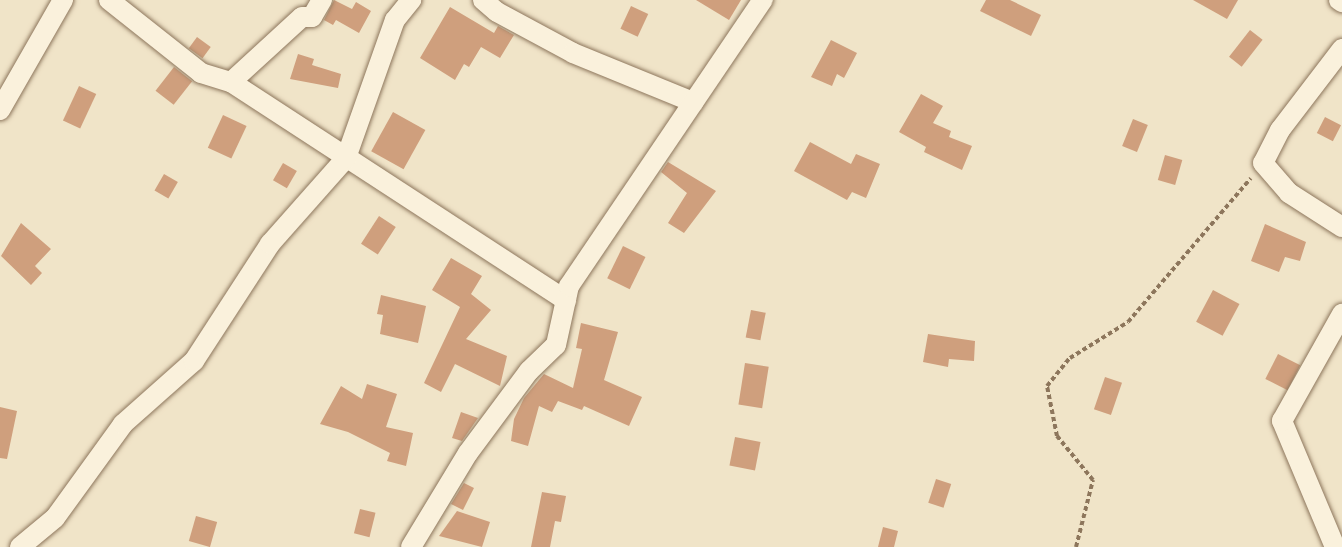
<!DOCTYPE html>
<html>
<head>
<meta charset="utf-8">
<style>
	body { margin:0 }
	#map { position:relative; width:1342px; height:547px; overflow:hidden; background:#f0e4c8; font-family:Spectral,serif }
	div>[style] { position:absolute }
	.building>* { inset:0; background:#cf9f7d; transform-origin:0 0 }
	.path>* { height:4px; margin-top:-2px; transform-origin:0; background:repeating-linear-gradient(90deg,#8d765c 0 4.5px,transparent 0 7.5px) }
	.roads { filter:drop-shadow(0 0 2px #8d765c) drop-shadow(0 0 2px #8d765c) }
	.minor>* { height:20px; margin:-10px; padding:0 10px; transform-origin:10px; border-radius:10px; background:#faf1dc }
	span { translate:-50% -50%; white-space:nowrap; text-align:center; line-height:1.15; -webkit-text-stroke:5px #f7eed8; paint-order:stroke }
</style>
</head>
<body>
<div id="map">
	<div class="building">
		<div style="clip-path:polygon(334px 0,352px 9px,356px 2px,371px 11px,359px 33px,336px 20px,333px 25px,324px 20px)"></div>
		<div style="clip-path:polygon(696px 0,741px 0,729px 20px)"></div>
		<div style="clip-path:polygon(986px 0,1010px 0,1041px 15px,1031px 36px,980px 11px)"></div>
		<div style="clip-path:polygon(1193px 0,1238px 0,1227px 19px)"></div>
		<div style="left:631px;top:6px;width:19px;height:25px;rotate:25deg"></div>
		<div style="clip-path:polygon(450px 7px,494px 33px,498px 26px,514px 35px,500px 58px,481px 47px,469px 67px,464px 64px,455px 80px,420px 58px)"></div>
		<div style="left:1250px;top:30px;width:16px;height:34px;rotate:38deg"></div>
		<div style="left:197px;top:37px;width:17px;height:14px;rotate:36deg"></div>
		<div style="clip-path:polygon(831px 40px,857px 53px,844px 78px,837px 74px,832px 86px,811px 77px)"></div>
		<div style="clip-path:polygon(298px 54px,314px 59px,312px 65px,341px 74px,338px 88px,290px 79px)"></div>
		<div style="left:174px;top:67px;width:23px;height:30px;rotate:38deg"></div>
		<div style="left:79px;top:86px;width:19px;height:38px;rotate:25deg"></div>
		<div style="clip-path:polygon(921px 94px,943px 106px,933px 123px,951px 131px,949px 137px,972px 146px,962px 170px,924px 152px,926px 147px,899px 132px)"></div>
		<div style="left:393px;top:112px;width:37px;height:45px;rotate:29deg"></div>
		<div style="left:223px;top:115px;width:26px;height:36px;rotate:25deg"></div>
		<div style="left:1325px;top:117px;width:18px;height:18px;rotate:27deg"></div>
		<div style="left:1133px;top:119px;width:16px;height:29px;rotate:22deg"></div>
		<div style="clip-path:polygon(810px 142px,851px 164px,856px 154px,880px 164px,866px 198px,852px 192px,847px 200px,794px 171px)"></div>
		<div style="left:1165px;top:155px;width:18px;height:26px;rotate:16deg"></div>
		<div style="clip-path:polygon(668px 162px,716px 191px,684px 233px,668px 223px,687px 193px,661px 172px)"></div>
		<div style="left:283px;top:163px;width:16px;height:20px;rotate:30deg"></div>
		<div style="left:164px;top:174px;width:16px;height:19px;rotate:30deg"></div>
		<div style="left:379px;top:216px;width:20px;height:33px;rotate:33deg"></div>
		<div style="clip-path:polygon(21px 223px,51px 249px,35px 266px,42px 273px,31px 285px,1px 256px)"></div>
		<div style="clip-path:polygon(1265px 224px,1306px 242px,1300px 261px,1285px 257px,1279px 272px,1251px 261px)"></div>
		<div style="left:623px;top:246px;width:25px;height:36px;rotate:26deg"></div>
		<div style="clip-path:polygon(451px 258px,482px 276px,471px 294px,491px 310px,466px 339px,507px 356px,500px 386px,455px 364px,441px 392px,424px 383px,460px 307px,432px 290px)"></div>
		<div style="left:1213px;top:290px;width:30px;height:36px;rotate:28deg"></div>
		<div style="clip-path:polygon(381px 295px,426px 306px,418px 343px,380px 334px,383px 315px,377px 314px)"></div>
		<div style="left:751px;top:310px;width:15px;height:28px;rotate:11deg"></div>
		<div style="clip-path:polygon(581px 323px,618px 332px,604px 380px,642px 397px,629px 426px,584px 406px,582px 410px,558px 401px,552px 412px,539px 406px,528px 446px,511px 441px,514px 419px,524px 398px,544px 374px,573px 388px,582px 349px,576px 348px)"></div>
		<div style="clip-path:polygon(928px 334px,975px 341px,974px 361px,949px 359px,948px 367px,923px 362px)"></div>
		<div style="left:1278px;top:354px;width:25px;height:28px;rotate:27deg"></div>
		<div style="left:745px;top:363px;width:24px;height:42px;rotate:9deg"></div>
		<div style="left:1105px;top:377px;width:18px;height:34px;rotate:19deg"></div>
		<div style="clip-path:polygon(367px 384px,397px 394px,386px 427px,413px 433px,406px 466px,387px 461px,390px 453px,348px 432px,320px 424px,341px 386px,362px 399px)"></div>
		<div style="clip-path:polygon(0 407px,17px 411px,7px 459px,0 458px)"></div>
		<div style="clip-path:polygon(461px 412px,478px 418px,462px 441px,452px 438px)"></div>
		<div style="left:735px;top:437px;width:26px;height:29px;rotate:11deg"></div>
		<div style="left:936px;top:479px;width:16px;height:25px;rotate:18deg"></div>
		<div style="clip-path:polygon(464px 483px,474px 488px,463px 510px,451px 504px)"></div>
		<div style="clip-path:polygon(542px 492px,566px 496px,561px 522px,555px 521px,550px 547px,531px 547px)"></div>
		<div style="left:360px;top:509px;width:16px;height:25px;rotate:14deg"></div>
		<div style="clip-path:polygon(457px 511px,490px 522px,482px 547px,439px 536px)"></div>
		<div style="left:196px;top:516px;width:22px;height:26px;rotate:16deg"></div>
		<div style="clip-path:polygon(883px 527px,898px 531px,894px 547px,878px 547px)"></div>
	</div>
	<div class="path">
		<div style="left:1076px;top:547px;width:69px;rotate:-75.8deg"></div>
		<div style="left:1093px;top:480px;width:57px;rotate:-129.3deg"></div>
		<div style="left:1057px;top:436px;width:51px;rotate:-101.3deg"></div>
		<div style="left:1047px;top:386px;width:36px;rotate:-51deg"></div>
		<div style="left:1070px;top:358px;width:68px;rotate:-31.8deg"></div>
		<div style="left:1128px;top:322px;width:189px;rotate:-49.5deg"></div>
	</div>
	<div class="roads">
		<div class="minor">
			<div style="left:109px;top:0;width:117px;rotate:38.4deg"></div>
			<div style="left:201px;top:73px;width:31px;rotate:17deg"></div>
			<div style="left:231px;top:82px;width:400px;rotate:33.1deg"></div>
			<div style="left:483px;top:0;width:18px;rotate:41deg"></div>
			<div style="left:497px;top:12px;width:86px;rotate:28.3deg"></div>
			<div style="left:573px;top:53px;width:130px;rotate:22.2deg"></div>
			<div style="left:1339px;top:0;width:4px;rotate:34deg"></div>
			<div style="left:1342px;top:49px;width:102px;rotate:127.4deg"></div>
			<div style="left:1280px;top:130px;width:37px;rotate:117deg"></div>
			<div style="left:1263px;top:163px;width:40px;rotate:49deg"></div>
			<div style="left:1289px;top:193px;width:63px;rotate:32.7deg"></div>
			<div style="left:231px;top:82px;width:96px;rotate:-42.5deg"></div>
			<div style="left:302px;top:17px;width:10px"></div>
			<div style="left:312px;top:17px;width:20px;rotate:-60deg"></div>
			<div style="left:0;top:110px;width:127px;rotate:-60.2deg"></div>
			<div style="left:20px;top:547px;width:45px;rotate:-39.6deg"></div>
			<div style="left:55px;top:518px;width:116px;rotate:-54.1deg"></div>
			<div style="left:123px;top:424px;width:95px;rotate:-41.6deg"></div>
			<div style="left:194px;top:361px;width:140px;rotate:-57deg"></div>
			<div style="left:270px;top:244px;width:115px;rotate:-48.5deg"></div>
			<div style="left:346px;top:158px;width:146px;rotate:-70.5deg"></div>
			<div style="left:395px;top:20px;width:26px;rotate:-51deg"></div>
			<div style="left:411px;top:547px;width:110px;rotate:-58.8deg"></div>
			<div style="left:468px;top:453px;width:102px;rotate:-53.4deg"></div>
			<div style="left:529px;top:371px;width:37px;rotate:-44deg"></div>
			<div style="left:556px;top:345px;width:60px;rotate:-77.6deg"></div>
			<div style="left:569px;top:286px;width:346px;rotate:-55.9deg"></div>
			<div style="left:1335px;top:547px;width:137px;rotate:-112.8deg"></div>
			<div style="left:1282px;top:421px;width:123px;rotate:-60.7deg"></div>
		</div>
	</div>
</div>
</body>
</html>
